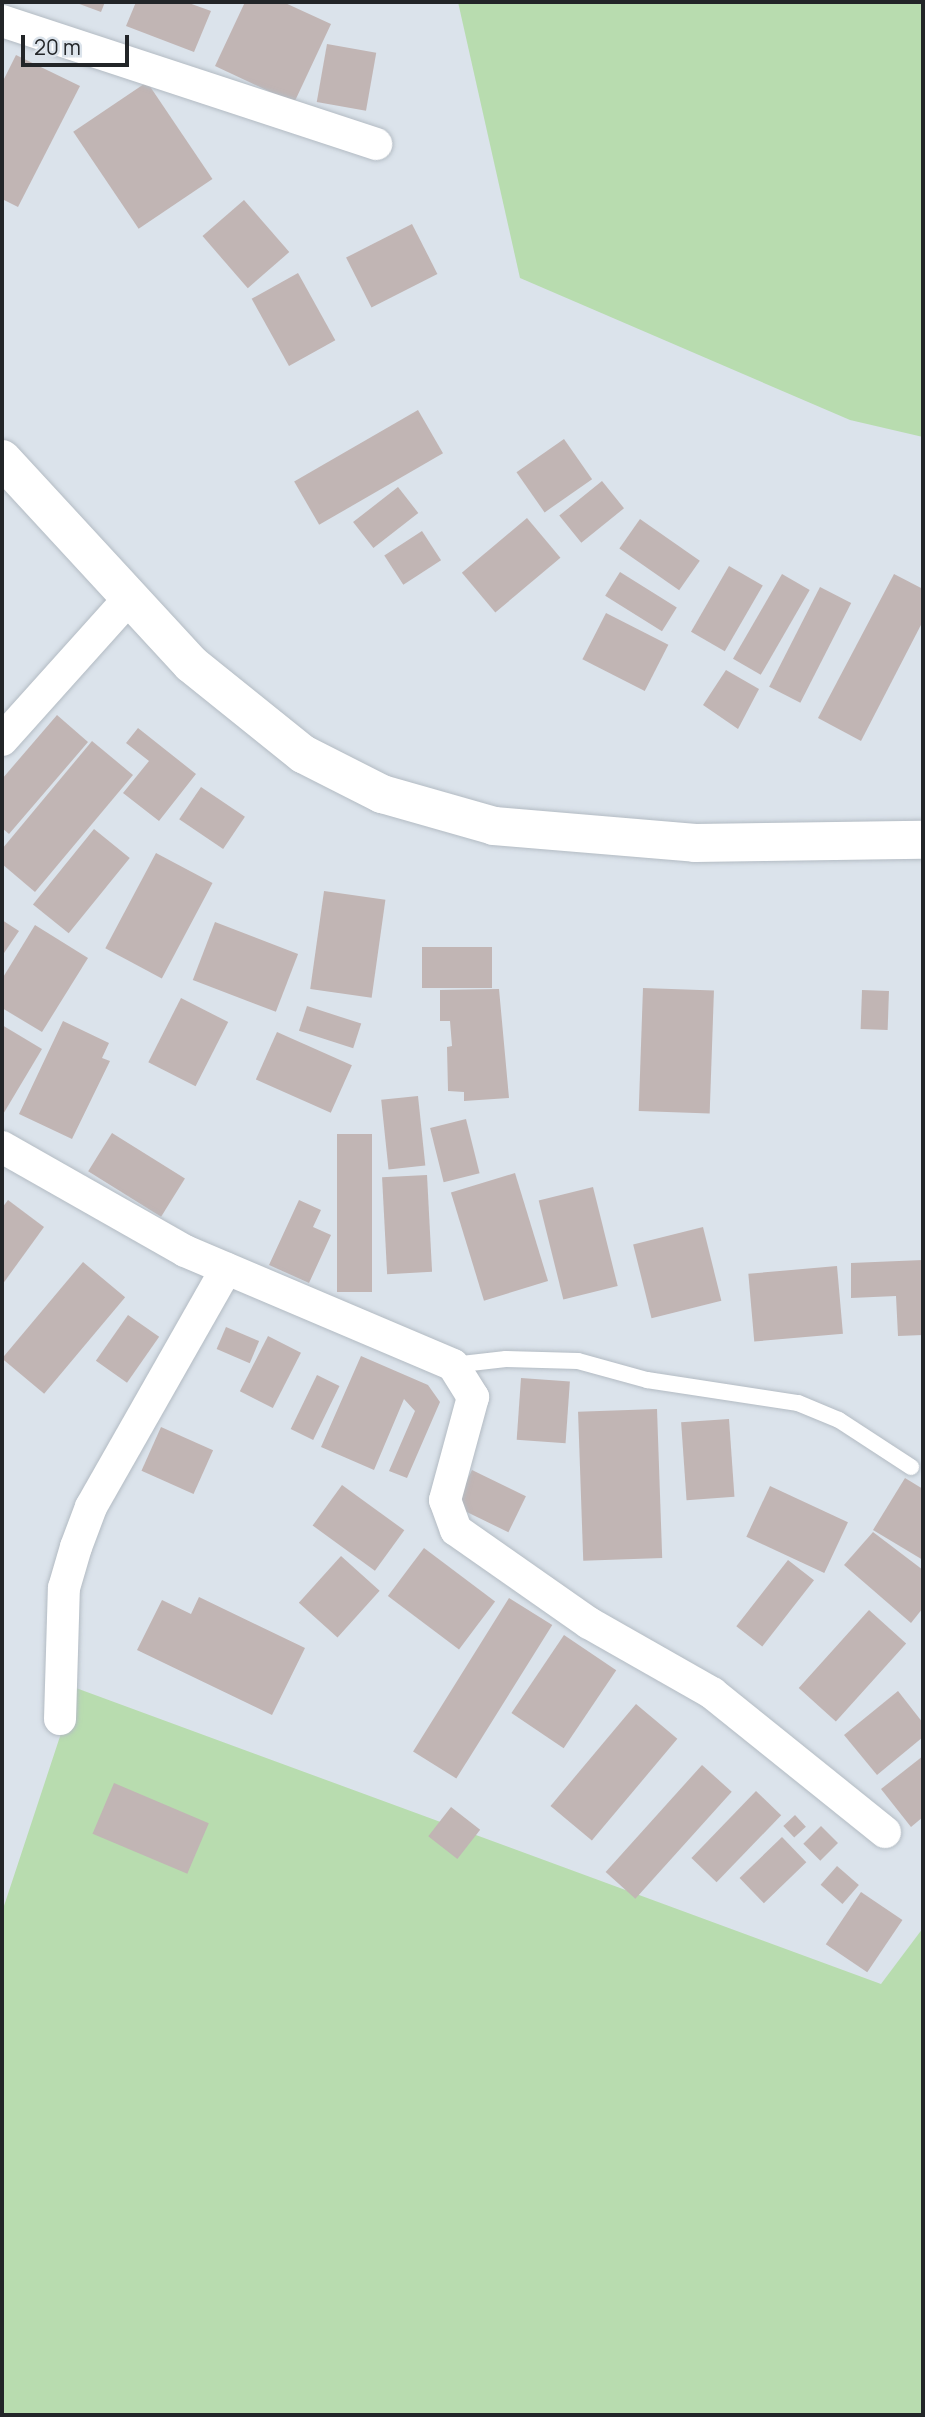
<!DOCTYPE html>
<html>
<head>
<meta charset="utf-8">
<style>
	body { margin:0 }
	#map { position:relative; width:925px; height:2417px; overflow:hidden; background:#dbe3eb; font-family:Manrope,sans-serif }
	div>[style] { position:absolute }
	.green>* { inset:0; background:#b8dcaf }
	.building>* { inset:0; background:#c1b5b4; transform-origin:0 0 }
	.roads { filter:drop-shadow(0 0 2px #b3bbc3) drop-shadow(0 0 2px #b3bbc3) }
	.service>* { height:16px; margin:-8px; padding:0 8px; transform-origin:8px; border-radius:8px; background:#fff }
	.minor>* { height:32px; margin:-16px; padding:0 16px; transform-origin:16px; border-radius:16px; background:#fff }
	.tertiary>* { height:38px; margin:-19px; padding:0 19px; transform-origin:19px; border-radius:19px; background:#fff }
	span { translate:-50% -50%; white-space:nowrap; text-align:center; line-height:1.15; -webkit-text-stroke:5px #dbe3eb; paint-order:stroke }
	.frame { position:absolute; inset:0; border:4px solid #222528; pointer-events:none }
	.scale { position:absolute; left:21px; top:35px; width:108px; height:32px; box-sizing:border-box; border:4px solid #222528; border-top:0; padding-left:9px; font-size:21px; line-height:24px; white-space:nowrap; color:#222528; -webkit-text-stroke:5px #dbe3eb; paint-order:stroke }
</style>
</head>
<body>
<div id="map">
	<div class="green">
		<div style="clip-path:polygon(458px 2px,923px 2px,923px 437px,850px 420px,520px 278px)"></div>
		<div style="clip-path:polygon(76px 1688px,881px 1984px,923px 1928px,923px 2415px,2px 2415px,2px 1912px)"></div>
	</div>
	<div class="building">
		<div style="clip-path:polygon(74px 2px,105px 2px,101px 12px)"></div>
		<div style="clip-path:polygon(136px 2px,186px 2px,211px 11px,194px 52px,126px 26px)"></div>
		<div style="clip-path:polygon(245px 2px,283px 2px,331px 24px,294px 103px,215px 66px)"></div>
		<div style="left:327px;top:44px;width:50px;height:59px;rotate:10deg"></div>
		<div style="clip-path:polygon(16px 55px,80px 86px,18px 207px,2px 199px,2px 83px)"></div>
		<div style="left:147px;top:82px;width:117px;height:89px;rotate:56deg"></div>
		<div style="left:244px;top:200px;width:69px;height:55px;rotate:49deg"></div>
		<div style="left:412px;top:224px;width:56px;height:74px;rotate:63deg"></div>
		<div style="left:298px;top:273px;width:77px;height:53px;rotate:61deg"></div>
		<div style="left:418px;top:410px;width:50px;height:143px;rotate:60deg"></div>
		<div style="left:564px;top:439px;width:49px;height:58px;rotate:55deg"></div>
		<div style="left:602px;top:481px;width:35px;height:55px;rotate:51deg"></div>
		<div style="left:398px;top:487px;width:33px;height:57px;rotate:52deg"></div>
		<div style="left:527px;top:518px;width:52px;height:85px;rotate:50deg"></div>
		<div style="left:640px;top:519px;width:73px;height:36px;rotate:35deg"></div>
		<div style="left:422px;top:531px;width:35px;height:45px;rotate:57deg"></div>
		<div style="left:729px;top:566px;width:39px;height:76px;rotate:30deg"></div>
		<div style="left:620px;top:572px;width:67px;height:28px;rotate:32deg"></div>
		<div style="left:782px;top:574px;width:32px;height:98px;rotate:30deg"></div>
		<div style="clip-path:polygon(894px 574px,923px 589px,923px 621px,861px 741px,818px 718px)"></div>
		<div style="left:820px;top:587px;width:35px;height:112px;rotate:27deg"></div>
		<div style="left:606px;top:613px;width:70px;height:52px;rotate:27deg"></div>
		<div style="clip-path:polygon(726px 670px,759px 689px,738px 729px,703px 705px)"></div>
		<div style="clip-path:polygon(57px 715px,88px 742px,9px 834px,2px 828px,2px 779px)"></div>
		<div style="clip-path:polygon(138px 728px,196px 774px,159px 821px,123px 793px,149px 761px,126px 743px)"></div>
		<div style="clip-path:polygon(92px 741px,133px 775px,35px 892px,2px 864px,2px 849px)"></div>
		<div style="left:201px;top:787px;width:53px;height:39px;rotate:34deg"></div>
		<div style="left:94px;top:829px;width:46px;height:97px;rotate:39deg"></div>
		<div style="left:156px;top:853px;width:64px;height:108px;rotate:28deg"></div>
		<div style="left:324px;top:891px;width:62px;height:99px;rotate:8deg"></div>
		<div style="clip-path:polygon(2px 920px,19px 931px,2px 956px)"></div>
		<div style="left:215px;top:922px;width:89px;height:62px;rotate:21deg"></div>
		<div style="clip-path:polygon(35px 925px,88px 958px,42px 1032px,2px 1008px,2px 979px)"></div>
		<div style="left:422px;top:947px;width:70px;height:41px"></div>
		<div style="left:643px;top:988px;width:71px;height:123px;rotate:2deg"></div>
		<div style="clip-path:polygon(499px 989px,509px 1098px,464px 1101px,464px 1092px,448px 1091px,447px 1047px,452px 1046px,450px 1021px,440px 1021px,440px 990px)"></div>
		<div style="left:862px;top:990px;width:27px;height:39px;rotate:2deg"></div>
		<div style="left:181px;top:998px;width:53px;height:72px;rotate:27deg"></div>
		<div style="left:307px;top:1006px;width:57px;height:26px;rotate:18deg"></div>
		<div style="clip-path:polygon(63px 1021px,109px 1043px,102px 1058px,110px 1061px,72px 1139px,19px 1114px)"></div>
		<div style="clip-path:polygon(2px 1025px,42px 1049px,2px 1116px)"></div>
		<div style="left:277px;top:1032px;width:82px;height:52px;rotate:24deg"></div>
		<div style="left:418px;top:1096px;width:70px;height:37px;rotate:84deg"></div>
		<div style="left:466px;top:1119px;width:56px;height:37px;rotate:76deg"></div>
		<div style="left:112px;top:1133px;width:86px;height:45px;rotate:32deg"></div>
		<div style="left:337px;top:1134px;width:35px;height:158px"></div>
		<div style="left:515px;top:1173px;width:113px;height:67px;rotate:73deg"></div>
		<div style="left:427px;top:1175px;width:97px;height:45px;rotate:87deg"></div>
		<div style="left:593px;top:1187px;width:102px;height:56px;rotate:76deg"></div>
		<div style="clip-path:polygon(8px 1200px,44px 1227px,2px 1285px,2px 1208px)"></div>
		<div style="clip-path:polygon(299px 1200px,321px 1210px,313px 1227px,331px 1235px,309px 1283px,269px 1265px)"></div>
		<div style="left:703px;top:1227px;width:76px;height:72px;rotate:76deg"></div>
		<div style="clip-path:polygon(923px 1260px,923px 1335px,898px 1336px,896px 1296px,851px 1298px,851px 1263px)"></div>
		<div style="left:83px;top:1262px;width:55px;height:126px;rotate:40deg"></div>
		<div style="left:837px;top:1266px;width:68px;height:89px;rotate:85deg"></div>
		<div style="left:128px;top:1315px;width:38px;height:56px;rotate:35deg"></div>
		<div style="left:226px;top:1327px;width:36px;height:24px;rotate:23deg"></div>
		<div style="left:268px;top:1336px;width:37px;height:62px;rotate:27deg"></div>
		<div style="clip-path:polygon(361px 1356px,428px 1385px,440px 1402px,407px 1478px,389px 1471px,415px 1411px,404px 1399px,374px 1470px,321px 1447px)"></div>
		<div style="left:317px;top:1375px;width:25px;height:60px;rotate:26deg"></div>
		<div style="left:521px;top:1378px;width:49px;height:62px;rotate:4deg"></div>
		<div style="left:657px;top:1409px;width:149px;height:79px;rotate:88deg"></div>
		<div style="left:729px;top:1419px;width:78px;height:48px;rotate:86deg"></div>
		<div style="left:161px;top:1427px;width:57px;height:48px;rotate:24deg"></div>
		<div style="left:472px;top:1470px;width:60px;height:40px;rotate:26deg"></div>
		<div style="clip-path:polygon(905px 1478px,923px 1489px,923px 1560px,873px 1530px)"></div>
		<div style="left:342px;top:1485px;width:77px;height:50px;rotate:36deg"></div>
		<div style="left:770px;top:1486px;width:86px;height:56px;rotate:25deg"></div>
		<div style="clip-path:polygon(873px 1532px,923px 1570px,923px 1608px,911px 1623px,844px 1565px)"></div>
		<div style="left:424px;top:1548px;width:89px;height:60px;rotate:37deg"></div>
		<div style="left:341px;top:1556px;width:52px;height:63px;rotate:42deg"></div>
		<div style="left:788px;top:1560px;width:33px;height:84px;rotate:38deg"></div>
		<div style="clip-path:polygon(199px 1597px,305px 1648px,272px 1715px,137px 1650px,162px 1600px,191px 1614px)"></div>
		<div style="left:509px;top:1598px;width:51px;height:181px;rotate:32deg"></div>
		<div style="left:869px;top:1610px;width:50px;height:105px;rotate:42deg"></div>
		<div style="left:564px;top:1635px;width:63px;height:94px;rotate:34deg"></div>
		<div style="clip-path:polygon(898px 1691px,923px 1723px,923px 1737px,877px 1775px,844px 1735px)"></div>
		<div style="left:636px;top:1704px;width:54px;height:133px;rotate:40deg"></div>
		<div style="clip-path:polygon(923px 1756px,923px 1817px,911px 1827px,881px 1789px)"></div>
		<div style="left:702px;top:1765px;width:40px;height:144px;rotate:42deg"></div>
		<div style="left:114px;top:1783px;width:103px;height:55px;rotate:23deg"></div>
		<div style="left:756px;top:1791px;width:35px;height:93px;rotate:44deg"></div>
		<div style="left:451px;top:1807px;width:37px;height:37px;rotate:38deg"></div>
		<div style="left:795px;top:1815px;width:16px;height:16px;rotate:47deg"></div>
		<div style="left:821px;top:1826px;width:24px;height:25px;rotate:45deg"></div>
		<div style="left:782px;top:1837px;width:35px;height:59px;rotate:46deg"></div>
		<div style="left:837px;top:1866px;width:29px;height:25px;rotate:41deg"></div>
		<div style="left:861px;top:1892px;width:50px;height:63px;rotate:34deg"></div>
	</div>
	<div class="roads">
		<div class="service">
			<div style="left:453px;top:1365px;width:53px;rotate:-6.5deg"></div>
			<div style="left:506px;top:1359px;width:72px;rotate:1.6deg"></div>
			<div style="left:578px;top:1361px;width:72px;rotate:15.4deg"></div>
			<div style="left:647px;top:1380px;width:153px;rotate:8.7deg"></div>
			<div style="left:798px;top:1403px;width:44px;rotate:22.5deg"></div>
			<div style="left:839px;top:1420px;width:86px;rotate:33.1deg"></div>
		</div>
		<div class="minor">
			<div style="left:2px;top:21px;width:394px;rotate:18.2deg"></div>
			<div style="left:2px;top:740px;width:193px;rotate:-48.1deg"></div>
			<div style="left:2px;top:1147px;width:210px;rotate:29.6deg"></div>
			<div style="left:185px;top:1251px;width:291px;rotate:23deg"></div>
			<div style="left:453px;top:1365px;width:38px;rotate:58deg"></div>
			<div style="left:473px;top:1397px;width:107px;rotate:105.2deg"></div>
			<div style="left:445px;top:1500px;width:32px;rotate:70deg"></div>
			<div style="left:456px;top:1530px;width:162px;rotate:35deg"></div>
			<div style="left:589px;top:1623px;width:142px;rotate:29.6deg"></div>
			<div style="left:712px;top:1693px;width:222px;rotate:38.8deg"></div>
			<div style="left:60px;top:1719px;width:131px;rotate:-88.3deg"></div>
			<div style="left:64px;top:1588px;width:43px;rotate:-73.7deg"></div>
			<div style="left:76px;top:1547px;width:43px;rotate:-69.4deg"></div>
			<div style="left:91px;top:1507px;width:274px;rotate:-60.4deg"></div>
		</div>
		<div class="tertiary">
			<div style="left:2px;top:459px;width:279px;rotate:47.3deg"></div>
			<div style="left:191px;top:664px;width:144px;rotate:38.8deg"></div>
			<div style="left:303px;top:754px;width:89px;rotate:26.9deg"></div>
			<div style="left:382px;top:794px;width:116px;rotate:15.9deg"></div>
			<div style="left:494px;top:826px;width:202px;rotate:4.8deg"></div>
			<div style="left:695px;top:843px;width:228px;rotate:-0.8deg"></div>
		</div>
	</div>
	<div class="frame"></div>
	<div class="scale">20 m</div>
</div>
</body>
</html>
